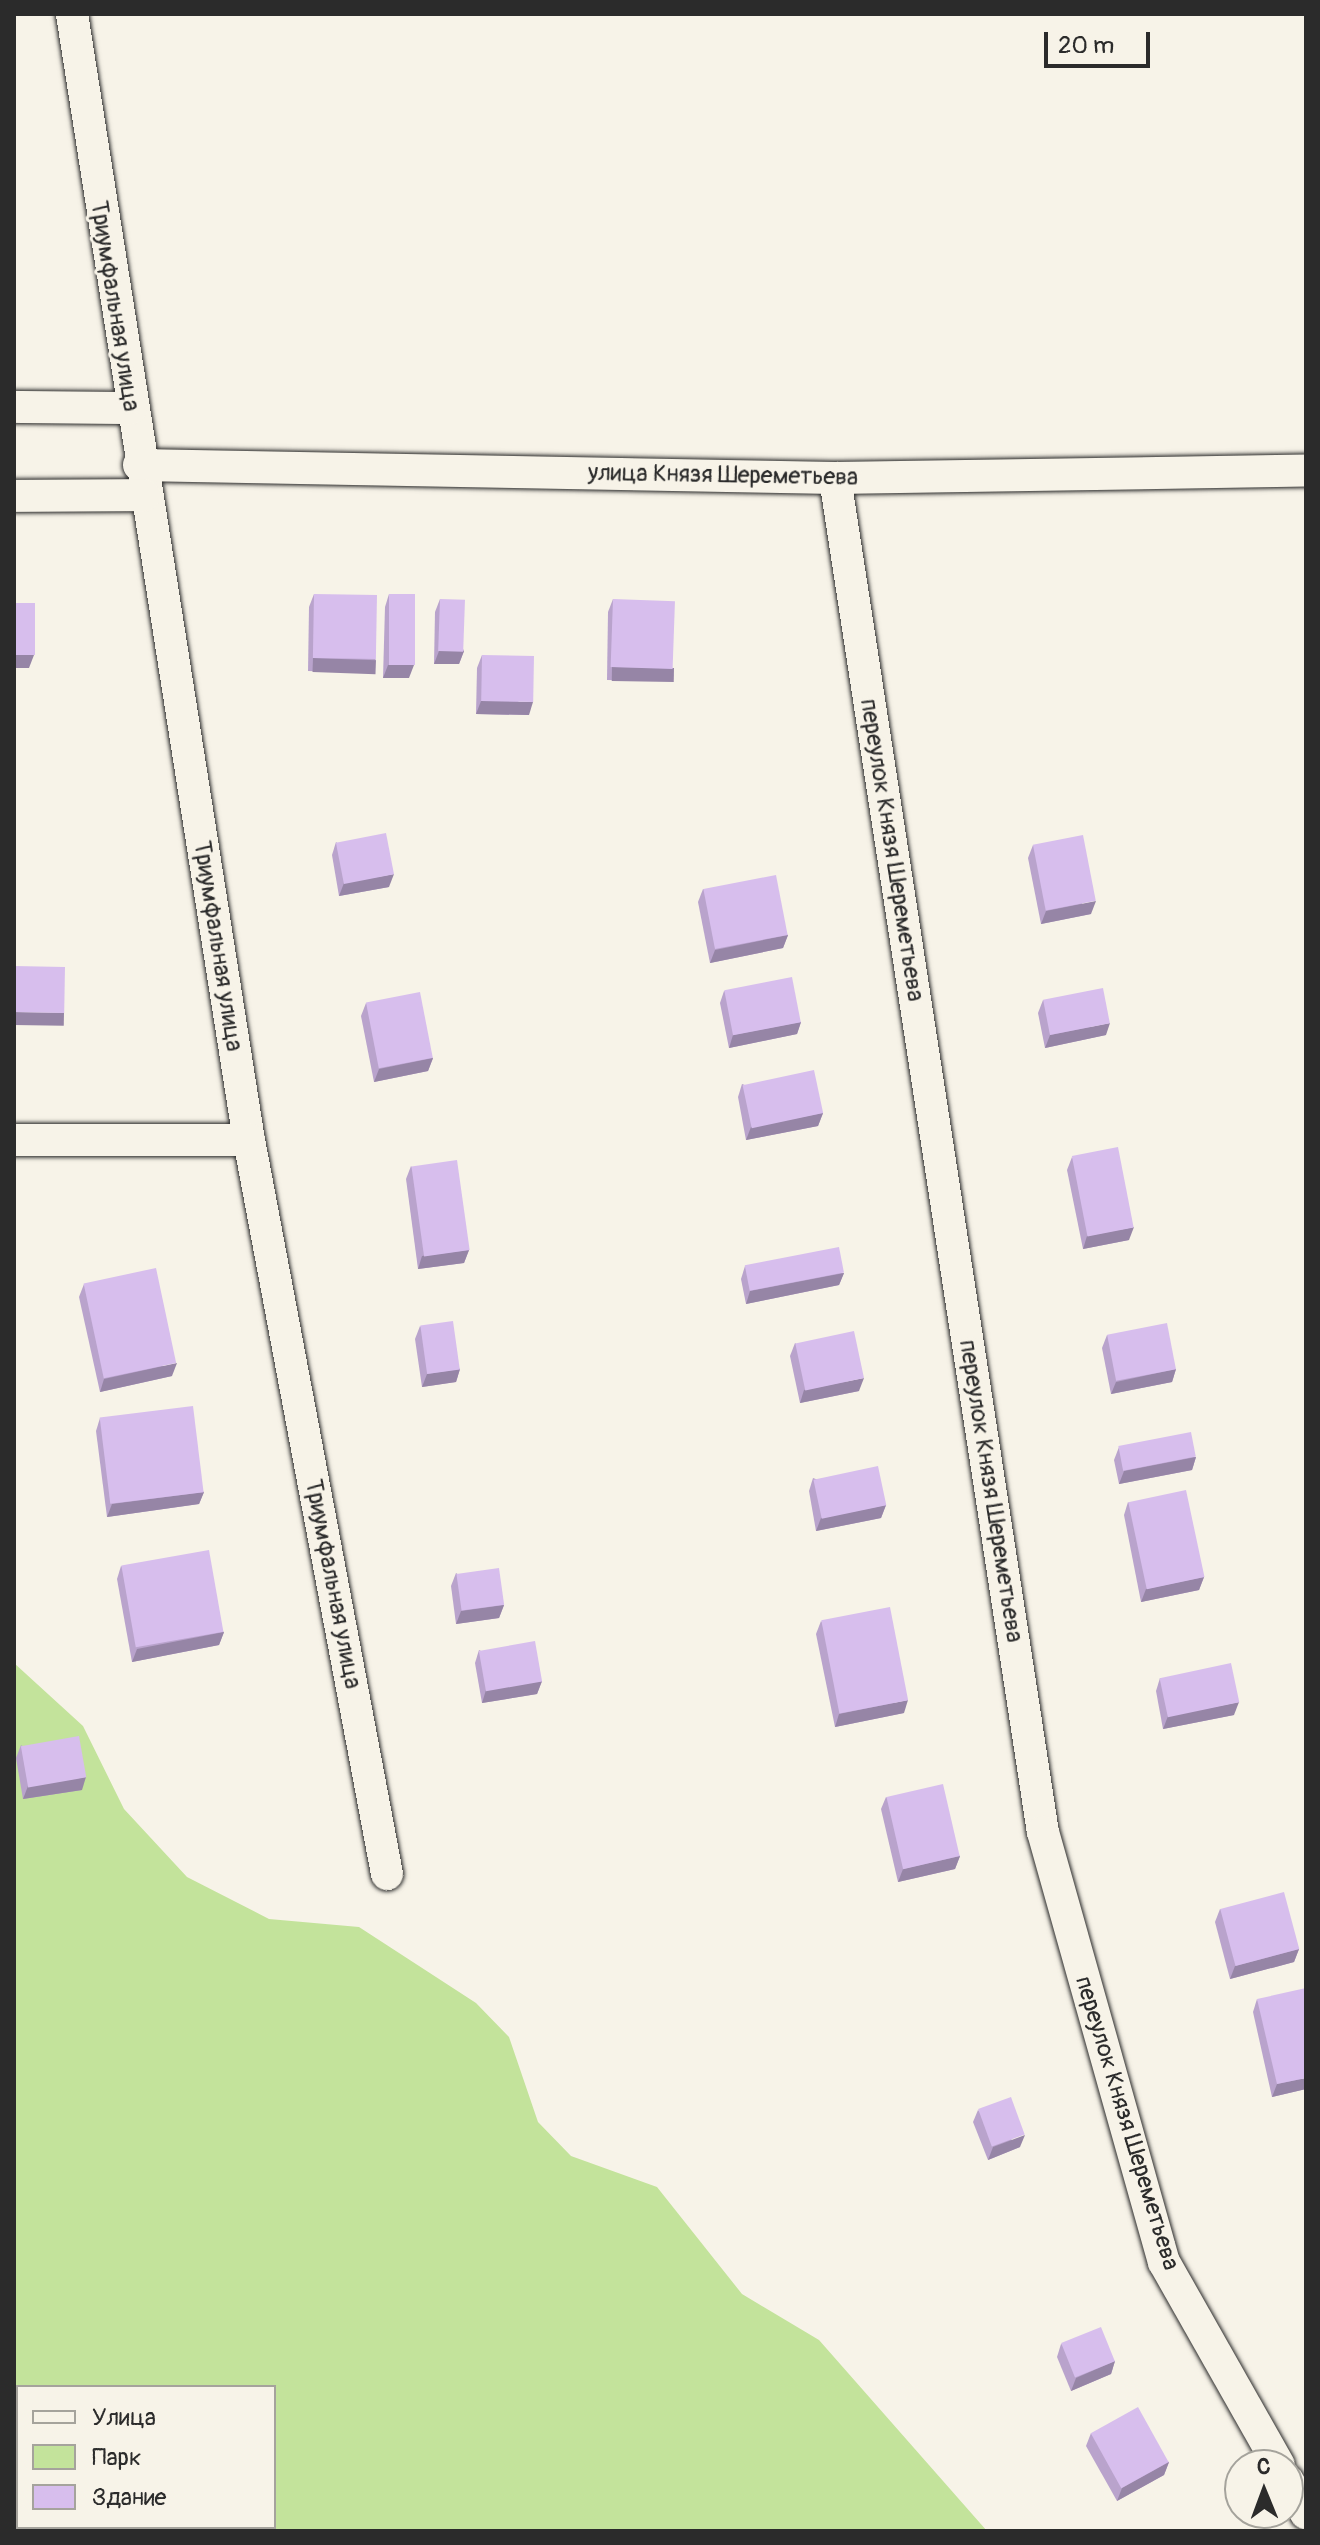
<!DOCTYPE html>
<html>
<head>
<meta charset="utf-8">
<style>
	body { margin:0 }
	#map { position:relative; width:1320px; height:2545px; overflow:hidden; background:#f7f3e8; font-family:Pangolin,sans-serif }
	div>[style] { position:absolute }
	.green>* { inset:0; background:#c3e39b }
	.roads { filter:drop-shadow(0 0 2px #2b2b2b) drop-shadow(0 0 2px #2b2b2b) }
	.street>* { height:32px; margin:-16px; padding:0 16px; transform-origin:16px; border-radius:16px; background:#f7f3e8 }
	.wall>* { inset:0; background:#b9a3cc }
	.shaded-wall>* { inset:0; background:#9685a6; transform-origin:0 0 }
	.building>* { inset:0; background:#d7beed; transform-origin:0 0 }
	span { translate:-50% -50%; white-space:nowrap; text-align:center; line-height:1.15; -webkit-text-stroke:6px #f7f3e8; paint-order:stroke }
	.street-label { font-size:24px; color:#2b2b2b }
	.frame { position:absolute; inset:0; border:16px solid #2b2b2b; pointer-events:none }
	.legend { position:absolute; left:16px; top:2385px; width:260px; height:144px; box-sizing:border-box; background:#f7f3e8; border:2px solid #a5a39c; margin:0; padding:10px 14px; list-style:none; font-size:24px; color:#2b2b2b }
	.legend li { display:flex; align-items:center; gap:16px; height:40px }
	.legend b { width:40px; border:2px solid #a5a39c }
	.north { position:absolute; left:1224px; top:2449px; width:80px; height:80px; box-sizing:border-box; background:#f7f3e8; border:2px solid #a5a39c; border-radius:50%; rotate:359deg; font-size:22px; font-weight:700; line-height:32px; text-align:center; color:#2b2b2b }
	.north::after { content:''; display:block; margin:auto; width:28px; height:36px; background:#2b2b2b; clip-path:polygon(50% 0,100% 100%,50% 72%,0 100%) }
	.scale { position:absolute; left:1044px; top:32px; width:106px; height:36px; box-sizing:border-box; border:4px solid #2b2b2b; border-top:0; padding-left:10px; font-size:24px; line-height:28px; white-space:nowrap; color:#2b2b2b; -webkit-text-stroke:6px #f7f3e8; paint-order:stroke }
</style>
</head>
<body>
<div id="map">
	<div class="green">
		<div style="clip-path:polygon(evenodd,14px 1663px,83px 1726px,124px 1809px,187px 1877px,269px 1919px,359px 1927px,476px 2003px,509px 2037px,538px 2122px,571px 2156px,657px 2187px,742px 2294px,819px 2340px,987px 2531px,14px 2531px,14px 1663px,18px 2387px,274px 2387px,274px 2527px,18px 2527px,18px 2387px)"></div>
	</div>
	<div class="roads">
		<div class="street">
			<div style="left:72px;top:14px;width:1140px;rotate:81.07deg"></div>
			<div style="left:249px;top:1140px;width:747px;rotate:79.35deg"></div>
			<div style="left:14px;top:407px;width:117px;rotate:0.5deg"></div>
			<div style="left:139px;top:465px;width:696px;rotate:1.07deg"></div>
			<div style="left:835px;top:478px;width:471px;rotate:-0.9deg"></div>
			<div style="left:835px;top:478px;width:1370px;rotate:81.27deg"></div>
			<div style="left:1043px;top:1832px;width:447px;rotate:74.3deg"></div>
			<div style="left:1164px;top:2262px;width:233px;rotate:60.5deg"></div>
			<div style="left:14px;top:496px;width:130px;rotate:-0.4deg"></div>
			<div style="left:14px;top:1140px;width:235px"></div>
			<div style="left:1288px;top:2481px;width:37px;rotate:61deg"></div>
		</div>
	</div>
	<div class="wall">
		<div style="clip-path:polygon(314px 594px,376px 660px,371px 673px,308px 671px,309px 607px)"></div>
		<div style="clip-path:polygon(389px 594px,409px 678px,383px 678px,385px 607px)"></div>
		<div style="clip-path:polygon(440px 599px,464px 651px,459px 664px,434px 664px,435px 612px)"></div>
		<div style="clip-path:polygon(613px 599px,670px 681px,607px 680px,608px 612px)"></div>
		<div style="clip-path:polygon(482px 655px,529px 715px,476px 714px,477px 668px)"></div>
		<div style="clip-path:polygon(336px 842px,389px 887px,339px 896px,332px 855px)"></div>
		<div style="clip-path:polygon(1033px 845px,1091px 914px,1041px 924px,1028px 858px)"></div>
		<div style="clip-path:polygon(703px 889px,788px 935px,783px 948px,710px 963px,698px 902px)"></div>
		<div style="clip-path:polygon(724px 991px,801px 1022px,797px 1034px,729px 1048px,720px 1003px)"></div>
		<div style="clip-path:polygon(1043px 1000px,1106px 1035px,1045px 1048px,1038px 1013px)"></div>
		<div style="clip-path:polygon(366px 1003px,433px 1058px,428px 1071px,374px 1082px,361px 1016px)"></div>
		<div style="clip-path:polygon(742px 1084px,823px 1113px,818px 1126px,746px 1140px,738px 1097px)"></div>
		<div style="clip-path:polygon(1072px 1157px,1129px 1240px,1083px 1249px,1067px 1170px)"></div>
		<div style="clip-path:polygon(411px 1166px,469px 1250px,464px 1263px,418px 1269px,406px 1179px)"></div>
		<div style="clip-path:polygon(745px 1266px,844px 1273px,839px 1285px,746px 1304px,741px 1279px)"></div>
		<div style="clip-path:polygon(84px 1284px,172px 1376px,100px 1392px,79px 1297px)"></div>
		<div style="clip-path:polygon(420px 1326px,460px 1369px,456px 1382px,422px 1387px,415px 1339px)"></div>
		<div style="clip-path:polygon(1107px 1335px,1176px 1369px,1172px 1382px,1111px 1394px,1102px 1348px)"></div>
		<div style="clip-path:polygon(795px 1343px,859px 1391px,800px 1403px,790px 1356px)"></div>
		<div style="clip-path:polygon(100px 1418px,204px 1492px,199px 1504px,107px 1517px,96px 1431px)"></div>
		<div style="clip-path:polygon(1119px 1447px,1196px 1457px,1192px 1470px,1119px 1484px,1114px 1460px)"></div>
		<div style="clip-path:polygon(813px 1478px,886px 1505px,881px 1518px,816px 1531px,809px 1491px)"></div>
		<div style="clip-path:polygon(1128px 1502px,1204px 1577px,1199px 1590px,1141px 1602px,1124px 1515px)"></div>
		<div style="clip-path:polygon(121px 1566px,224px 1632px,219px 1645px,132px 1662px,117px 1579px)"></div>
		<div style="clip-path:polygon(456px 1573px,504px 1605px,499px 1618px,456px 1624px,451px 1586px)"></div>
		<div style="clip-path:polygon(821px 1621px,904px 1713px,835px 1727px,816px 1634px)"></div>
		<div style="clip-path:polygon(479px 1650px,542px 1681px,537px 1694px,482px 1703px,475px 1663px)"></div>
		<div style="clip-path:polygon(1160px 1678px,1234px 1715px,1163px 1729px,1156px 1691px)"></div>
		<div style="clip-path:polygon(21px 1745px,82px 1790px,23px 1799px,16px 1758px)"></div>
		<div style="clip-path:polygon(886px 1797px,960px 1856px,955px 1869px,898px 1882px,881px 1809px)"></div>
		<div style="clip-path:polygon(1220px 1909px,1299px 1949px,1294px 1962px,1230px 1979px,1215px 1922px)"></div>
		<div style="clip-path:polygon(1257px 1999px,1306px 2089px,1272px 2097px,1253px 2012px)"></div>
		<div style="clip-path:polygon(978px 2110px,1020px 2147px,988px 2160px,973px 2122px)"></div>
		<div style="clip-path:polygon(1061px 2344px,1115px 2361px,1111px 2374px,1071px 2391px,1057px 2357px)"></div>
		<div style="clip-path:polygon(1091px 2433px,1169px 2462px,1164px 2475px,1117px 2501px,1086px 2446px)"></div>
	</div>
	<div class="shaded-wall">
		<div style="clip-path:polygon(439px 651px,464px 651px,459px 664px,434px 664px)"></div>
		<div style="clip-path:polygon(14px 655px,34px 655px,29px 668px,14px 668px)"></div>
		<div style="left:313px;top:658px;width:63px;height:14px;rotate:2deg"></div>
		<div style="clip-path:polygon(388px 665px,414px 665px,409px 678px,383px 678px)"></div>
		<div style="left:612px;top:667px;width:62px;height:14px;rotate:1deg"></div>
		<div style="clip-path:polygon(481px 701px,533px 702px,529px 715px,476px 714px)"></div>
		<div style="clip-path:polygon(394px 874px,389px 887px,339px 896px,344px 883px)"></div>
		<div style="clip-path:polygon(1096px 901px,1091px 914px,1041px 924px,1046px 911px)"></div>
		<div style="clip-path:polygon(788px 935px,783px 948px,710px 963px,715px 950px)"></div>
		<div style="left:14px;top:1012px;width:50px;height:13px;rotate:1deg"></div>
		<div style="clip-path:polygon(801px 1022px,797px 1034px,729px 1048px,733px 1035px)"></div>
		<div style="clip-path:polygon(1110px 1023px,1106px 1035px,1045px 1048px,1050px 1035px)"></div>
		<div style="clip-path:polygon(433px 1058px,428px 1071px,374px 1082px,379px 1069px)"></div>
		<div style="clip-path:polygon(823px 1113px,818px 1126px,746px 1140px,751px 1127px)"></div>
		<div style="clip-path:polygon(1134px 1227px,1129px 1240px,1083px 1249px,1087px 1236px)"></div>
		<div style="clip-path:polygon(469px 1250px,464px 1263px,418px 1269px,422px 1256px)"></div>
		<div style="clip-path:polygon(844px 1273px,839px 1285px,746px 1304px,750px 1291px)"></div>
		<div style="clip-path:polygon(177px 1363px,172px 1376px,100px 1392px,104px 1379px)"></div>
		<div style="clip-path:polygon(460px 1369px,456px 1382px,422px 1387px,427px 1374px)"></div>
		<div style="clip-path:polygon(1176px 1369px,1172px 1382px,1111px 1394px,1116px 1382px)"></div>
		<div style="clip-path:polygon(864px 1378px,859px 1391px,800px 1403px,804px 1390px)"></div>
		<div style="clip-path:polygon(1196px 1457px,1192px 1470px,1119px 1484px,1124px 1471px)"></div>
		<div style="clip-path:polygon(204px 1492px,199px 1504px,107px 1517px,112px 1504px)"></div>
		<div style="clip-path:polygon(886px 1505px,881px 1518px,816px 1531px,821px 1518px)"></div>
		<div style="clip-path:polygon(1204px 1577px,1199px 1590px,1141px 1602px,1146px 1589px)"></div>
		<div style="clip-path:polygon(504px 1605px,499px 1618px,456px 1624px,461px 1611px)"></div>
		<div style="clip-path:polygon(224px 1632px,219px 1645px,132px 1662px,137px 1649px)"></div>
		<div style="clip-path:polygon(542px 1681px,537px 1694px,482px 1703px,486px 1690px)"></div>
		<div style="clip-path:polygon(908px 1700px,904px 1713px,835px 1727px,839px 1714px)"></div>
		<div style="clip-path:polygon(1239px 1702px,1234px 1715px,1163px 1729px,1168px 1716px)"></div>
		<div style="clip-path:polygon(86px 1777px,82px 1790px,23px 1799px,28px 1786px)"></div>
		<div style="clip-path:polygon(960px 1856px,955px 1869px,898px 1882px,903px 1869px)"></div>
		<div style="clip-path:polygon(1299px 1949px,1294px 1962px,1230px 1979px,1235px 1966px)"></div>
		<div style="clip-path:polygon(1306px 2078px,1306px 2089px,1272px 2097px,1277px 2084px)"></div>
		<div style="clip-path:polygon(1025px 2135px,1020px 2147px,988px 2160px,993px 2147px)"></div>
		<div style="clip-path:polygon(1115px 2361px,1111px 2374px,1071px 2391px,1076px 2378px)"></div>
		<div style="clip-path:polygon(1169px 2462px,1164px 2475px,1117px 2501px,1122px 2488px)"></div>
	</div>
	<div class="building">
		<div style="left:314px;top:594px;width:63px;height:64px;rotate:1deg"></div>
		<div style="left:389px;top:594px;width:26px;height:71px"></div>
		<div style="left:440px;top:599px;width:25px;height:52px;rotate:2deg"></div>
		<div style="left:613px;top:599px;width:62px;height:68px;rotate:2deg"></div>
		<div style="left:14px;top:603px;width:21px;height:52px"></div>
		<div style="left:482px;top:655px;width:52px;height:46px;rotate:1deg"></div>
		<div style="left:386px;top:833px;width:42px;height:51px;rotate:79deg"></div>
		<div style="left:1083px;top:835px;width:67px;height:51px;rotate:79deg"></div>
		<div style="left:776px;top:875px;width:61px;height:74px;rotate:79deg"></div>
		<div style="left:14px;top:966px;width:51px;height:46px;rotate:1deg"></div>
		<div style="left:792px;top:977px;width:46px;height:69px;rotate:79deg"></div>
		<div style="left:1103px;top:988px;width:36px;height:61px;rotate:79deg"></div>
		<div style="left:420px;top:992px;width:67px;height:55px;rotate:79deg"></div>
		<div style="left:814px;top:1070px;width:44px;height:73px;rotate:78deg"></div>
		<div style="left:1118px;top:1147px;width:82px;height:47px;rotate:79deg"></div>
		<div style="left:457px;top:1160px;width:91px;height:46px;rotate:82deg"></div>
		<div style="left:839px;top:1247px;width:26px;height:96px;rotate:79deg"></div>
		<div style="left:156px;top:1268px;width:97px;height:74px;rotate:78deg"></div>
		<div style="left:453px;top:1321px;width:49px;height:33px;rotate:82deg"></div>
		<div style="left:1167px;top:1323px;width:47px;height:61px;rotate:79deg"></div>
		<div style="left:854px;top:1331px;width:48px;height:60px;rotate:78deg"></div>
		<div style="left:193px;top:1406px;width:87px;height:94px;rotate:83deg"></div>
		<div style="left:1191px;top:1432px;width:25px;height:74px;rotate:79deg"></div>
		<div style="left:878px;top:1466px;width:40px;height:66px;rotate:78deg"></div>
		<div style="left:1186px;top:1490px;width:89px;height:59px;rotate:78deg"></div>
		<div style="left:209px;top:1550px;width:83px;height:89px;rotate:80deg"></div>
		<div style="left:499px;top:1568px;width:37px;height:43px;rotate:82deg"></div>
		<div style="left:890px;top:1607px;width:95px;height:70px;rotate:79deg"></div>
		<div style="left:535px;top:1641px;width:41px;height:57px;rotate:80deg"></div>
		<div style="left:1231px;top:1663px;width:40px;height:73px;rotate:78deg"></div>
		<div style="left:79px;top:1736px;width:42px;height:59px;rotate:80deg"></div>
		<div style="left:943px;top:1784px;width:74px;height:58px;rotate:77deg"></div>
		<div style="left:1284px;top:1892px;width:59px;height:66px;rotate:75deg"></div>
		<div style="clip-path:polygon(1306px 1988px,1306px 2078px,1277px 2084px,1257px 1999px)"></div>
		<div style="left:1011px;top:2097px;width:40px;height:35px;rotate:70deg"></div>
		<div style="left:1101px;top:2327px;width:37px;height:43px;rotate:68deg"></div>
		<div style="left:1138px;top:2407px;width:63px;height:54px;rotate:61deg"></div>
	</div>
	<div class="street-label">
		<span style="left:115px;top:306px;rotate:81deg">Триумфальная улица</span>
		<span style="left:723px;top:475px;rotate:1deg">улица Князя Шереметьева</span>
		<span style="left:892px;top:850px;rotate:81deg">переулок Князя Шереметьева</span>
		<span style="left:218px;top:946px;rotate:81deg">Триумфальная улица</span>
		<span style="left:991px;top:1491px;rotate:81deg">переулок Князя Шереметьева</span>
		<span style="left:333px;top:1584px;rotate:79deg">Триумфальная улица</span>
		<span style="left:1127px;top:2123px;rotate:73deg">переулок Князя Шереметьева</span>
	</div>
	<div class="frame"></div>
	<ul class="legend">
	<li><b style="height:10px;background:#f7f3e8"></b>Улица</li>
	<li><b style="height:22px;background:#c3e39b"></b>Парк</li>
	<li><b style="height:22px;background:#d7beed"></b>Здание</li>
	</ul>
	<div class="north">С</div>
	<div class="scale">20 m</div>
</div>
</body>
</html>
